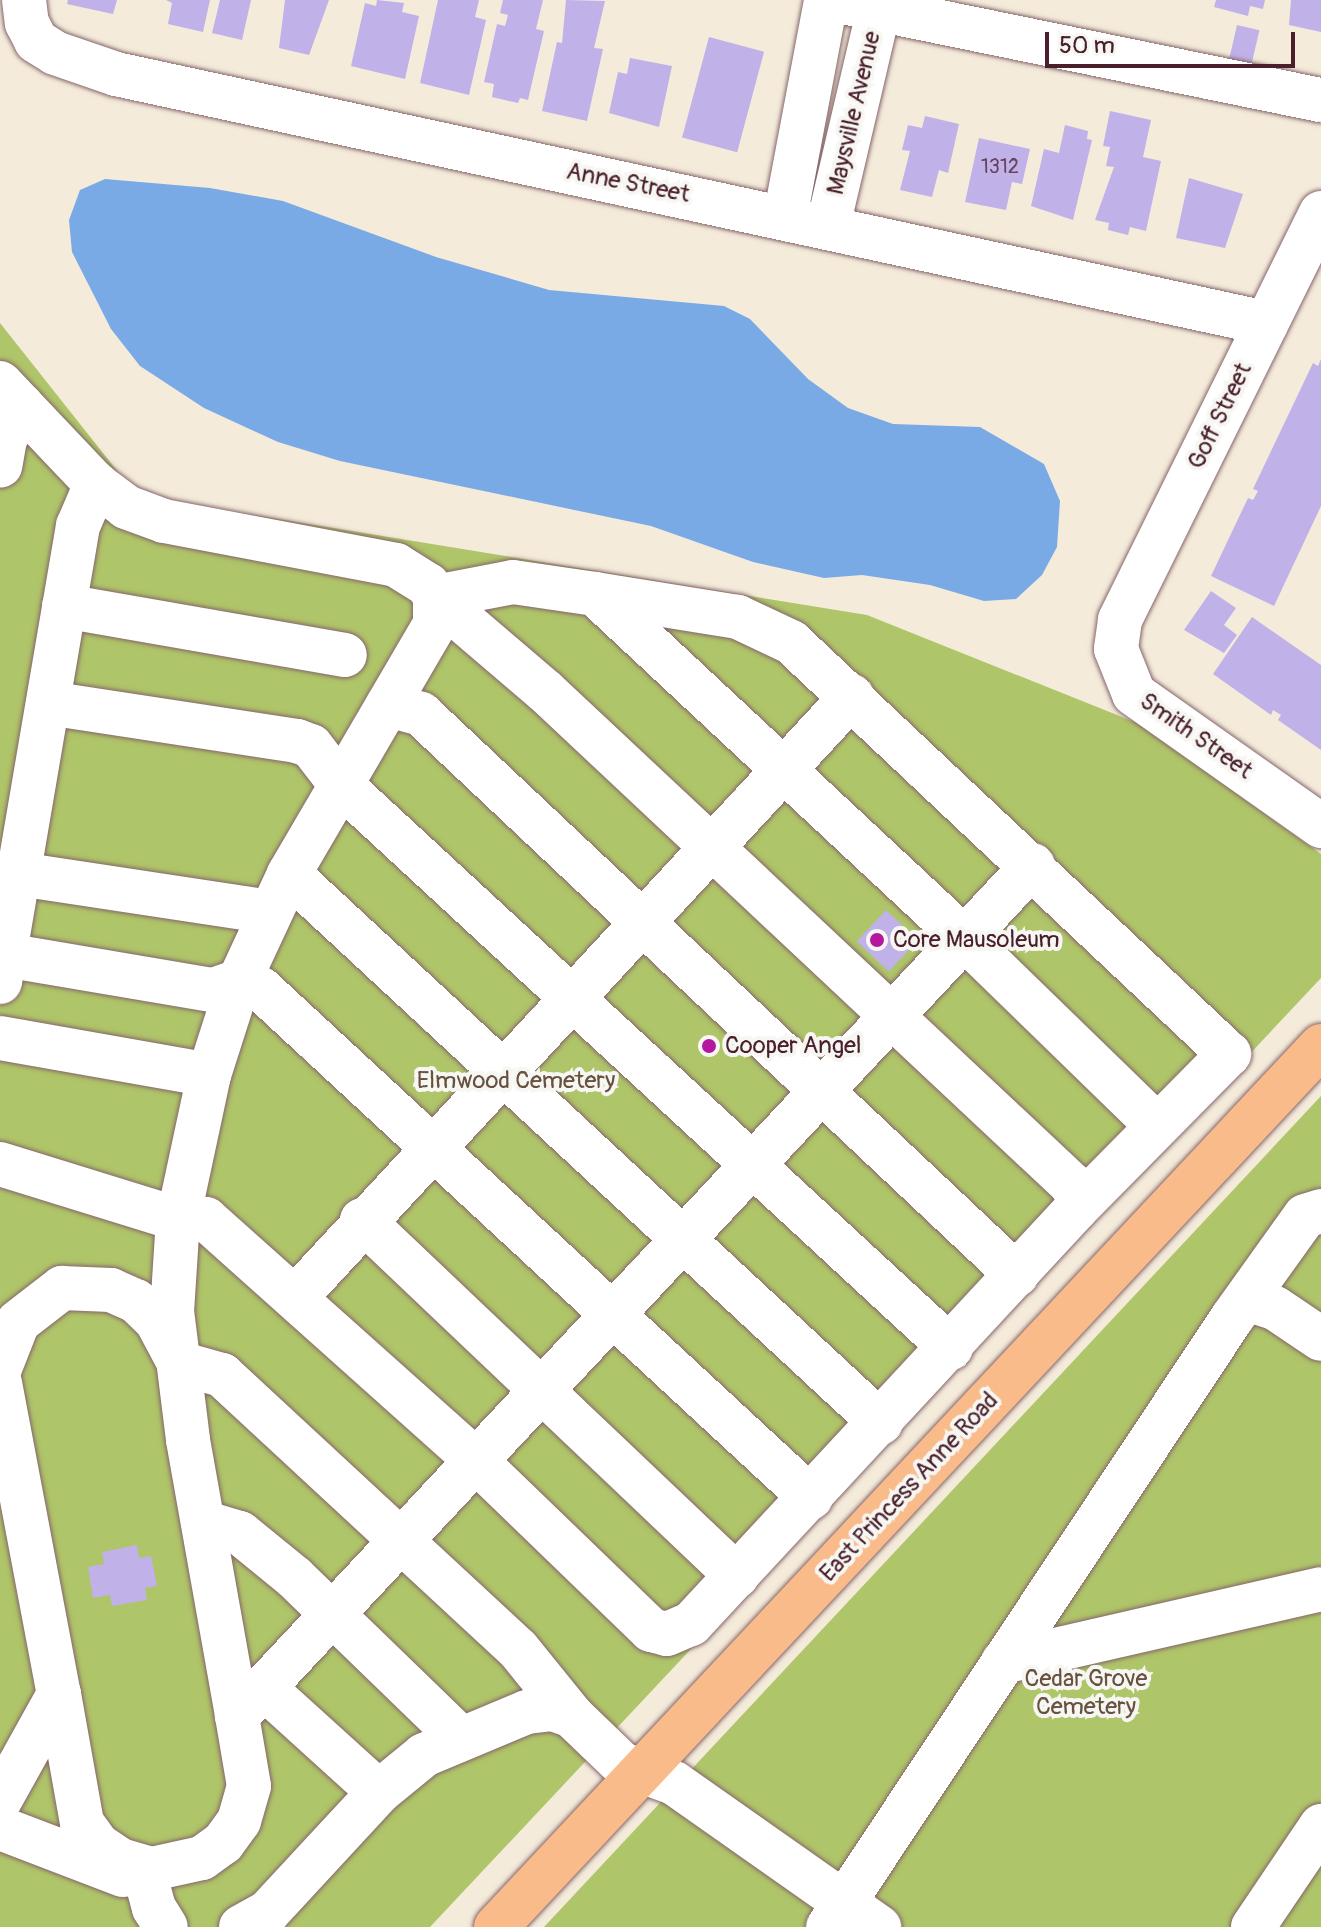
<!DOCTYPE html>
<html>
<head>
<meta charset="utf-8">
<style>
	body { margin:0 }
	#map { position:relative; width:1321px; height:1927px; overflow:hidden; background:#f4ebdb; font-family:Pangolin,sans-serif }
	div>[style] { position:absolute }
	.green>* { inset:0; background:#afc569 }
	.water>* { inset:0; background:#7aaae5 }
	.building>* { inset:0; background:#c0b1e9; transform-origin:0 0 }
	.roads { filter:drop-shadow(0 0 2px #866669) drop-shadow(0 0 2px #866669) }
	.minor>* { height:44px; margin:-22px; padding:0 22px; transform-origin:22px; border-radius:22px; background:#fff }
	.major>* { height:44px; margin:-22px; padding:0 22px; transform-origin:22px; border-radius:22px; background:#fabb8b }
	.dots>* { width:22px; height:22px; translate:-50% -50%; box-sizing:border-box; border:4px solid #f6f6f2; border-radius:50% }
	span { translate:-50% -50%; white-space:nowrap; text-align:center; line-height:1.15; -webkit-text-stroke:8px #f6f6f2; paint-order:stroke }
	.number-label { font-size:20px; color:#68445a }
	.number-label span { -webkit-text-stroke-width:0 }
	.street-label { font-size:24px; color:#4a1f2b }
	.poi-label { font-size:24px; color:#4a1f2b }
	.left { translate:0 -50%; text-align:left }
	.park-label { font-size:24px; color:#68513e }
	.scale { position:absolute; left:1045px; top:32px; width:250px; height:36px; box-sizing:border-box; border:4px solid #4a1f2b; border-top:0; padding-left:10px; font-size:24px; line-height:28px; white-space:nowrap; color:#4a1f2b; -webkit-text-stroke:6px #f6f6f2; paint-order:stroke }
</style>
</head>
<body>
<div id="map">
	<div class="green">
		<div style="clip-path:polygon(0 323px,137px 496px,867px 615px,1137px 723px,1321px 854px,1321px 978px,430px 1927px,0 1927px)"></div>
		<div style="clip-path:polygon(1321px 1096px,1321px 1927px,544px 1927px)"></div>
	</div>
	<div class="water">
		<div style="clip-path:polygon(105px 179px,210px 188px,283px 201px,436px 257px,549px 290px,724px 306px,750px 319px,808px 379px,848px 408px,893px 424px,980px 427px,1044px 464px,1060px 501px,1057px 547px,1042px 575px,1016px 599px,984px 601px,930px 585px,862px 575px,824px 578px,753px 562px,651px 526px,340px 461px,278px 442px,204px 408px,140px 366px,111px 329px,72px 252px,69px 220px,80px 190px)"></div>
	</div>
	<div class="building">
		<div style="clip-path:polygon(68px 0,117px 0,113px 14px,67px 4px)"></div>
		<div style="clip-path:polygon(166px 0,210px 0,203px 32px,168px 24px,172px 3px)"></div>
		<div style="clip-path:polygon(220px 0,251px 0,242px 40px,212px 33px)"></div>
		<div style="clip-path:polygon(285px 0,329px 0,309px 55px,279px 48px)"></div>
		<div style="clip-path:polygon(377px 0,404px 3px,402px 12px,419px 16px,405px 79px,351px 66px,365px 3px,376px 6px)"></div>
		<div style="clip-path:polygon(438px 0,479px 0,475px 17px,486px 20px,469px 95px,420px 83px)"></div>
		<div style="clip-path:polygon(503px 0,543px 0,536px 29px,544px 31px,528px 100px,520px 98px,518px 103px,492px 97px,494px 84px,484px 82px,497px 24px,505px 26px,508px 15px,500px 13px)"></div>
		<div style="clip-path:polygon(566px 0,605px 1px,594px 48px,603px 49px,587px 121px,542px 111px,557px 42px,562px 43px)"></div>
		<div style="clip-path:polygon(1216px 0,1265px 0,1263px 9px,1250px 6px,1248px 16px,1214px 7px)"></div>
		<div style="clip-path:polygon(1291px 0,1321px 0,1321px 32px,1289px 25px)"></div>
		<div style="left:1237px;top:25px;width:23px;height:42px;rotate:13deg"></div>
		<div style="left:709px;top:37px;width:57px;height:104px;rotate:15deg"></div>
		<div style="clip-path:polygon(630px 58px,672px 66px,659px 127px,609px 113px,618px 72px,627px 74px)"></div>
		<div style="clip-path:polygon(1110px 111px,1151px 120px,1143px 157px,1161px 161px,1146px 231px,1130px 227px,1128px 235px,1108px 230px,1109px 223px,1095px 220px,1114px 167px,1106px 166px,1110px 147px,1103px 146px)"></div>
		<div style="clip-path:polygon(925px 116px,959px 124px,948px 173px,939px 170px,932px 197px,900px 190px,910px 151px,902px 150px,908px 125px,922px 128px)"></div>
		<div style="clip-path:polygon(1065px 125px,1088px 131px,1087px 139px,1092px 140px,1073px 220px,1031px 206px,1044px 149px,1059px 153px)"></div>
		<div style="clip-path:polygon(979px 138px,1030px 149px,1022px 184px,1012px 182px,1006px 210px,965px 202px)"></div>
		<div style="clip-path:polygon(1189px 178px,1243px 194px,1225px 248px,1176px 238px)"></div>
		<div style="clip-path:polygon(1321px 359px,1321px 506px,1274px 606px,1211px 576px,1248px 498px,1253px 500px,1258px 491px,1253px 489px,1313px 363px,1318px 366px)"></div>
		<div style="clip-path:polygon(1211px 591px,1236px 608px,1224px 625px,1237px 635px,1224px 653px,1184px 630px)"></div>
		<div style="clip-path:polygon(1252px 617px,1321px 665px,1321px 750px,1278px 720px,1281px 715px,1273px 710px,1271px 715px,1213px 674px)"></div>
		<div style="left:886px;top:910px;width:44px;height:43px;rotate:43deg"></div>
		<div style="clip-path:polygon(137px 1545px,139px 1558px,151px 1556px,157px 1586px,145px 1588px,147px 1600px,112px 1606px,110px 1595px,93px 1598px,88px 1567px,104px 1564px,102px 1552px)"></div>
	</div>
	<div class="roads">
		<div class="minor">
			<div style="left:24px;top:0;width:23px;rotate:83deg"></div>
			<div style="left:27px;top:23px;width:20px;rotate:63deg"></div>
			<div style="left:36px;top:41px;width:22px;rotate:32deg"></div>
			<div style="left:55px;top:53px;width:65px;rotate:19deg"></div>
			<div style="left:116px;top:74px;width:1177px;rotate:12.22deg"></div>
			<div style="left:833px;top:0;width:498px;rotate:11.6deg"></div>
			<div style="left:1321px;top:213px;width:454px;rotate:116.3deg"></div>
			<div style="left:1120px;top:620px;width:29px;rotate:98deg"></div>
			<div style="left:1116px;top:649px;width:48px;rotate:68.2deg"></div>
			<div style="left:1134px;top:694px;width:229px;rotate:35.2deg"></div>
			<div style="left:785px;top:218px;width:222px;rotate:-79.3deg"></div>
			<div style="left:828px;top:226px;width:232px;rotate:-76.8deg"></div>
			<div style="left:0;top:383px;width:139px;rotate:46.5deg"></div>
			<div style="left:96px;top:484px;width:38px;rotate:37deg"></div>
			<div style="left:126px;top:507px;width:40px;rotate:20.2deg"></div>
			<div style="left:164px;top:521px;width:236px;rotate:10.7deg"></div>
			<div style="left:396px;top:565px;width:38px;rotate:32deg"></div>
			<div style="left:428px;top:585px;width:14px;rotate:60deg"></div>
			<div style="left:435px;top:597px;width:27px;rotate:90deg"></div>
			<div style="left:435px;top:624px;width:186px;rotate:120.3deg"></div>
			<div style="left:341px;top:785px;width:830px;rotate:42.71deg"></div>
			<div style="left:0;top:402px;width:22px;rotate:10deg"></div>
			<div style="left:22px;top:406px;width:37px;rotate:117deg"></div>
			<div style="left:5px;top:439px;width:27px;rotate:100deg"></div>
			<div style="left:435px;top:597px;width:79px;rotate:-10.9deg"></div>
			<div style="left:513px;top:582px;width:83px;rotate:8.3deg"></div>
			<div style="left:595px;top:594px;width:504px;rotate:42.99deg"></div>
			<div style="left:964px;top:938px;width:269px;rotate:44.2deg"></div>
			<div style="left:435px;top:597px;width:143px;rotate:40.5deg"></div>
			<div style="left:544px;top:690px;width:722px;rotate:43.15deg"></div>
			<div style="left:1071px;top:1184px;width:14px;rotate:60deg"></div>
			<div style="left:1078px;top:1196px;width:13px;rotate:99deg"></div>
			<div style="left:64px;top:606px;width:285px;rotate:9.9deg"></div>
			<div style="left:48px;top:703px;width:252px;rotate:8.7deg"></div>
			<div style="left:297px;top:741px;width:15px;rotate:20deg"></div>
			<div style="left:311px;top:746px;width:49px;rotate:52.4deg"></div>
			<div style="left:341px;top:785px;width:103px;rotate:120.3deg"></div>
			<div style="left:289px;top:874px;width:118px;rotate:115deg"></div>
			<div style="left:239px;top:981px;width:99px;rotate:107.7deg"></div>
			<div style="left:209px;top:1075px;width:147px;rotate:102.1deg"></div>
			<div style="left:178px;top:1219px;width:92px;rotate:93.7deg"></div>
			<div style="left:172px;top:1311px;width:130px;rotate:82.9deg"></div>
			<div style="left:188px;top:1440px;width:280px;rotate:79.9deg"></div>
			<div style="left:388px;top:705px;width:34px;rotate:15deg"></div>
			<div style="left:421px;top:714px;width:818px;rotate:43.27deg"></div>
			<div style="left:19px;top:874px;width:254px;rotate:8.6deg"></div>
			<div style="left:289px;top:874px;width:807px;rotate:42.84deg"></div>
			<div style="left:5px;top:955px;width:211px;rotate:9.6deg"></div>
			<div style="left:213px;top:990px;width:28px;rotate:-19deg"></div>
			<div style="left:239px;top:981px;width:23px;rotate:20deg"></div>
			<div style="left:261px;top:989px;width:749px;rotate:42.78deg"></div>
			<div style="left:0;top:982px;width:463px;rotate:-80.3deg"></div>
			<div style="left:78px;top:526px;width:46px;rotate:-66.8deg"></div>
			<div style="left:0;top:1038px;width:212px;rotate:10deg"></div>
			<div style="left:0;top:1164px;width:186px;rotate:17.2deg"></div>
			<div style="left:178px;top:1219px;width:28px"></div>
			<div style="left:206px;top:1219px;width:360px;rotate:41.8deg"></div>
			<div style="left:474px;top:1459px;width:246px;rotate:44deg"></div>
			<div style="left:651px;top:1630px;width:16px;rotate:14deg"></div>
			<div style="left:667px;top:1634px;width:26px;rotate:-23deg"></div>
			<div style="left:691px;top:1624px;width:566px;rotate:-47.15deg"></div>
			<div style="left:1076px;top:1209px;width:218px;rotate:-45.4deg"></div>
			<div style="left:1229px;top:1054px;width:601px;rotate:-136.75deg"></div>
			<div style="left:791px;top:642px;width:59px;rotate:-154.7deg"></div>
			<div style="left:738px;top:617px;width:145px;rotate:-170.9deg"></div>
			<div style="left:362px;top:1220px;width:517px;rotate:43.51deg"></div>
			<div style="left:295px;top:1298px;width:820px;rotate:-47.22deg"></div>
			<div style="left:1247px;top:1299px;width:29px;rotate:18deg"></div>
			<div style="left:1275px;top:1308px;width:55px;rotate:34deg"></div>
			<div style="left:0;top:1368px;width:49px;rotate:-68.6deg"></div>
			<div style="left:18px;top:1322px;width:56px;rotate:-37.7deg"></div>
			<div style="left:62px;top:1288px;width:49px;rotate:2.3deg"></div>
			<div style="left:111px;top:1290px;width:27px;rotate:24deg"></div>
			<div style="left:136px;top:1301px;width:28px;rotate:44deg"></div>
			<div style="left:156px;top:1320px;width:49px;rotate:61.9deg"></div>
			<div style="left:179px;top:1363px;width:45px;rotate:15.6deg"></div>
			<div style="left:222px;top:1375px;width:403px;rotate:42.8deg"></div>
			<div style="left:518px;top:1649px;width:86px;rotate:51.1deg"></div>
			<div style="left:572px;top:1716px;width:69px;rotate:43.8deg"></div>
			<div style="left:622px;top:1764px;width:55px;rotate:20.1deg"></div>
			<div style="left:674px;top:1783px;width:251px;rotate:35.1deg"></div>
			<div style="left:0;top:1383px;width:317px;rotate:79.3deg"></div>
			<div style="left:59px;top:1694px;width:121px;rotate:119.1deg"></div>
			<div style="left:203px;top:1522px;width:39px;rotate:17deg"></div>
			<div style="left:240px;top:1533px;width:70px;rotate:39.2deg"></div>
			<div style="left:294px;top:1577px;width:230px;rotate:44.1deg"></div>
			<div style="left:1003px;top:1662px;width:326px;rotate:-12.9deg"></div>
			<div style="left:263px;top:1687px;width:156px;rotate:42.2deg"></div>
			<div style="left:59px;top:1694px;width:131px;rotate:79.9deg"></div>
			<div style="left:82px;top:1823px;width:27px;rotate:54deg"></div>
			<div style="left:98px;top:1845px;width:27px;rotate:34deg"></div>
			<div style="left:120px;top:1860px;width:33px;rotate:16deg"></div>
			<div style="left:152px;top:1869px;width:51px;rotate:-12.4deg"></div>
			<div style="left:202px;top:1858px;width:26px;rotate:-36deg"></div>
			<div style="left:223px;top:1843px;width:27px;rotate:-54deg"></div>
			<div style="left:239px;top:1821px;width:36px;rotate:-74deg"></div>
			<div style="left:249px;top:1786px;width:71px;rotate:-99.7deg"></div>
			<div style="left:237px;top:1716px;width:1165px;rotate:-46.91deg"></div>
			<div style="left:0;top:1828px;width:132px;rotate:20.9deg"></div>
			<div style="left:152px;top:1869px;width:17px;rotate:103deg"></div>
			<div style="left:148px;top:1886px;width:23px;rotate:75deg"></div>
			<div style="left:154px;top:1908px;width:22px;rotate:58deg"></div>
			<div style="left:241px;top:1927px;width:31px;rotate:-29deg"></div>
			<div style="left:268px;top:1912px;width:163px;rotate:-47.2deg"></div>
			<div style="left:379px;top:1792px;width:58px;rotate:-39.4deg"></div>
			<div style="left:424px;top:1755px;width:112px;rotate:-22.7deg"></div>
			<div style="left:527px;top:1712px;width:26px;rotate:-7deg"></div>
			<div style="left:553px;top:1709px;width:20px;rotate:20deg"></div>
			<div style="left:828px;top:1927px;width:731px;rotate:-56.44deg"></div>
			<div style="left:1232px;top:1318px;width:125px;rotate:-54.4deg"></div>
			<div style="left:1305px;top:1216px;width:17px;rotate:-17deg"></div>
			<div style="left:1253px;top:1927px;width:122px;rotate:-56deg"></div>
		</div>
		<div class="major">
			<div style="left:496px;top:1927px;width:1207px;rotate:-46.88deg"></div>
		</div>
	</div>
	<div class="dots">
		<div style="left:877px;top:940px;background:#b5179e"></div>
		<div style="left:709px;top:1046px;background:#b5179e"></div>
	</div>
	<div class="number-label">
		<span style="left:1000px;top:166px">1312</span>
	</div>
	<div class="street-label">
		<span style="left:854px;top:113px;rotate:-77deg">Maysville Avenue</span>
		<span style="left:628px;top:183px;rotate:11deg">Anne Street</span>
		<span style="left:1220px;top:416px;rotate:-64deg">Goff Street</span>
		<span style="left:1196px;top:736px;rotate:35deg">Smith Street</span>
		<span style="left:909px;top:1487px;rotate:-47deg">East Princess Anne Road</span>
	</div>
	<div class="poi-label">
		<span class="left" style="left:893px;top:940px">Core Mausoleum</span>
		<span class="left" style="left:725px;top:1046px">Cooper Angel</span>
	</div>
	<div class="park-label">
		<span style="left:516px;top:1081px">Elmwood Cemetery</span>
		<span style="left:1086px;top:1693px">Cedar Grove<br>Cemetery</span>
	</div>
	<div class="scale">50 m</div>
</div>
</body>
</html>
